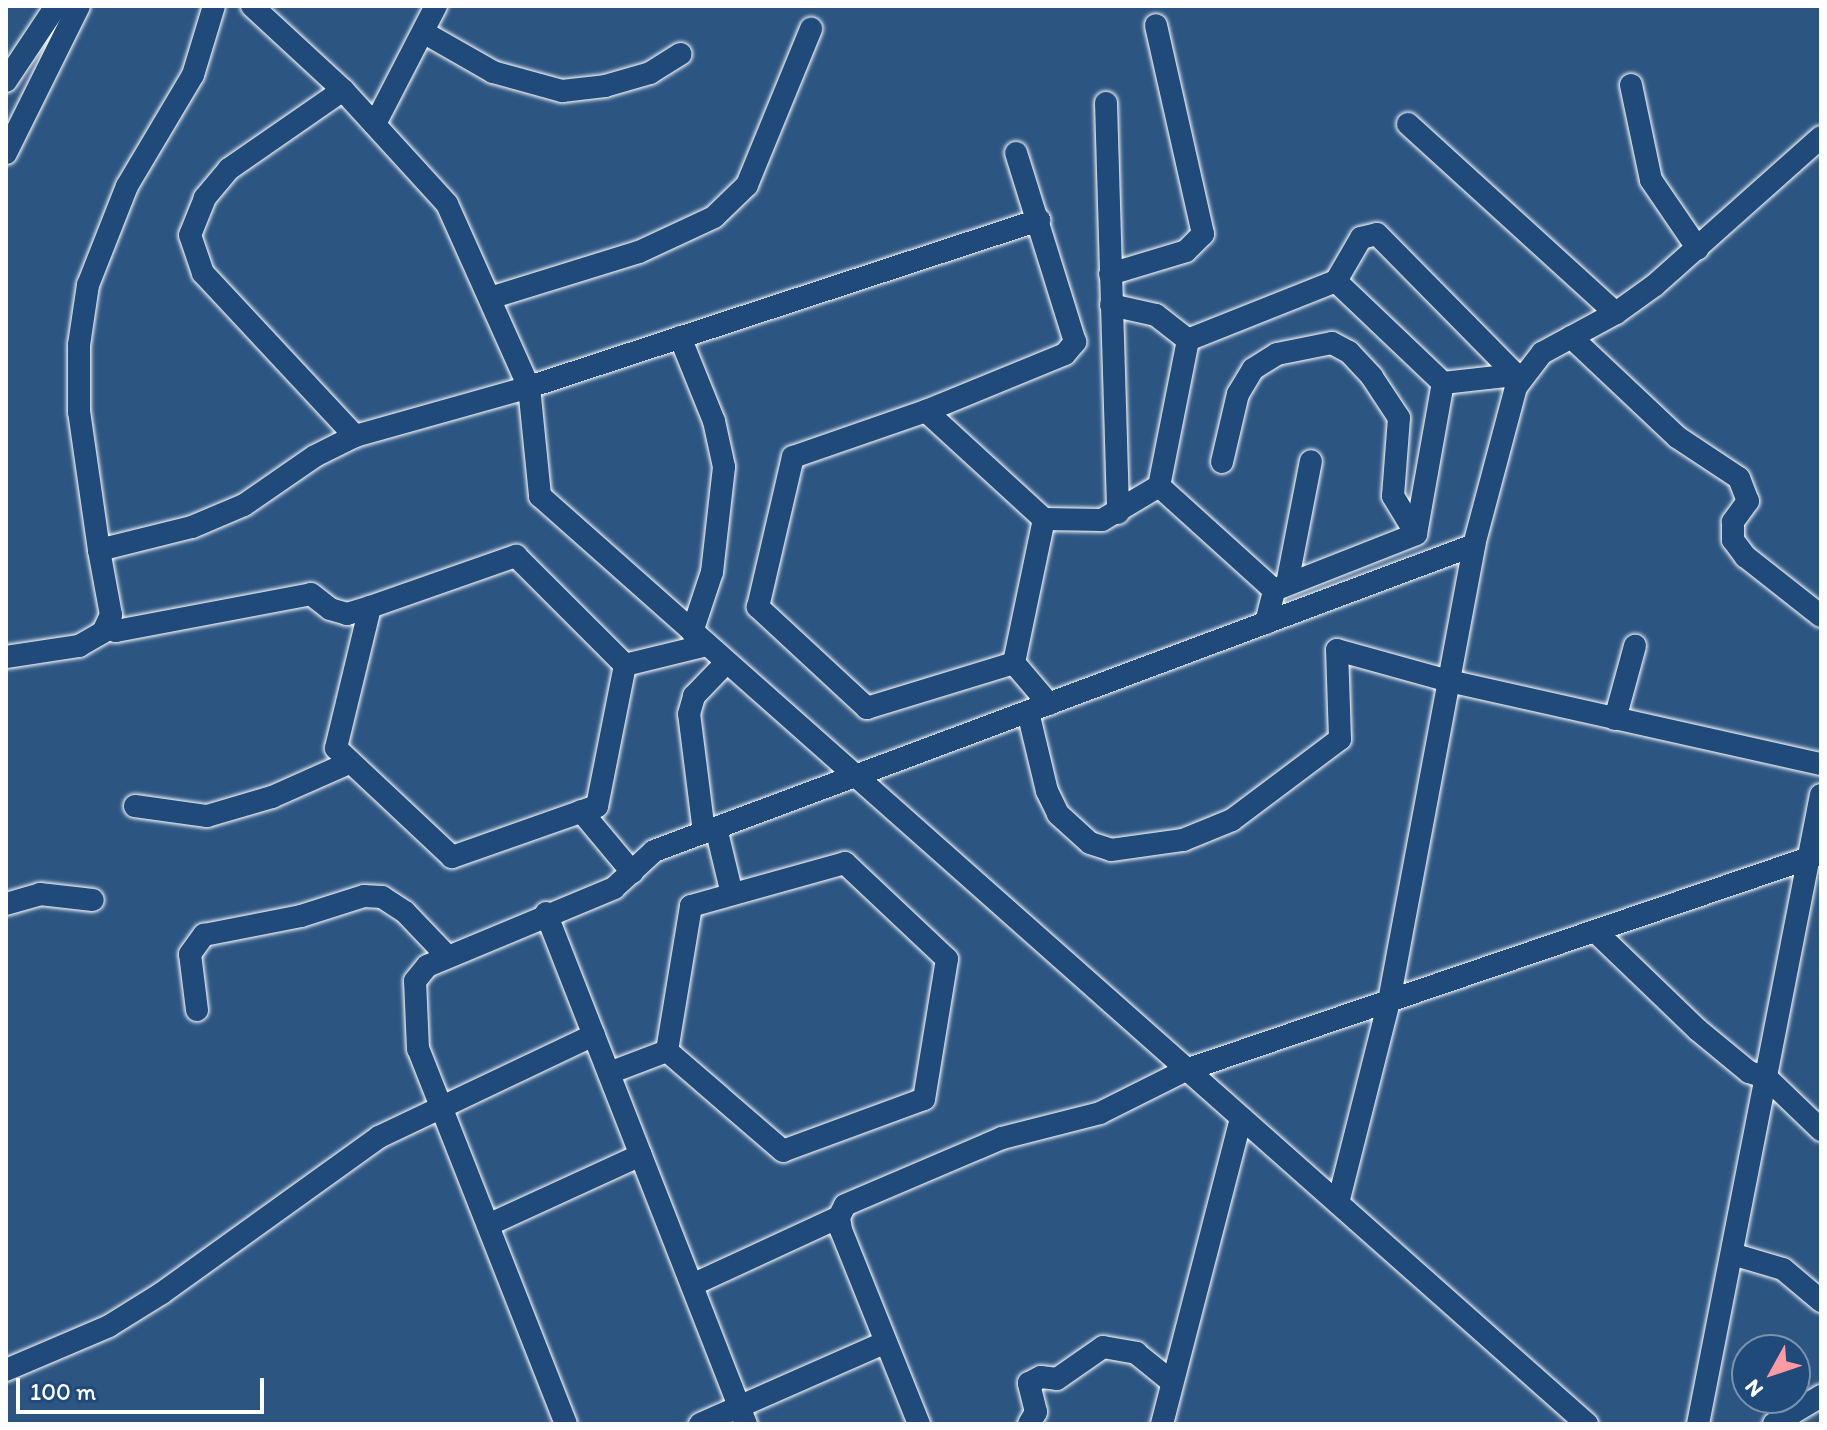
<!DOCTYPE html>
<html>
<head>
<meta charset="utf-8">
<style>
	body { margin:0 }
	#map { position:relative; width:1827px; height:1430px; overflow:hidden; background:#2c5582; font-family:Itim,sans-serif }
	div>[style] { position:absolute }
	.roads { filter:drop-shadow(0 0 2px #fff) drop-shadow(0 0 2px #fff) }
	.minor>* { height:22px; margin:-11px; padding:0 11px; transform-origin:11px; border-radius:11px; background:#1f4a7a }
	span { translate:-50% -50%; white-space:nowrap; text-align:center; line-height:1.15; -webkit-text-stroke:6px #1f4a7a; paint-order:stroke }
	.frame { position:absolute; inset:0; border:8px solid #fff; pointer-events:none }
	.north { position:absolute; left:1731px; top:1334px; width:80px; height:80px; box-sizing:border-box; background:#1f4a7a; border:2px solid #7992af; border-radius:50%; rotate:230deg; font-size:22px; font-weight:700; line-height:32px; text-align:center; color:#fff }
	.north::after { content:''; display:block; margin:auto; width:28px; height:36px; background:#ff9aa2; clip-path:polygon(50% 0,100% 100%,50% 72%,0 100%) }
	.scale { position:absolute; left:16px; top:1378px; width:248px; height:36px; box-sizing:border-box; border:4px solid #fff; border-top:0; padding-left:10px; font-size:24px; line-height:28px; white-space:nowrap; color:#fff; -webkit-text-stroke:6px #1f4a7a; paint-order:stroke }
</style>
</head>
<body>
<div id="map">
	<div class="roads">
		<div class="minor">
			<div style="left:252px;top:6px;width:124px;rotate:42.7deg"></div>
			<div style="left:343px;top:90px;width:154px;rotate:47.6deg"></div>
			<div style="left:447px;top:204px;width:201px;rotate:65.9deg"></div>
			<div style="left:529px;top:387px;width:110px;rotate:84.2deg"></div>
			<div style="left:540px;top:496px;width:1399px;rotate:41.55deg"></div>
			<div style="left:423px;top:32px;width:81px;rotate:29.7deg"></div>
			<div style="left:493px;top:72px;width:72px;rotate:15.4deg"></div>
			<div style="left:562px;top:91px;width:43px;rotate:-6.6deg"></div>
			<div style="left:605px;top:86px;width:47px;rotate:-16.1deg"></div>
			<div style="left:650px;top:73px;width:36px;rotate:-32deg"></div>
			<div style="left:6px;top:81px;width:90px;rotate:-56.3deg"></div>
			<div style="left:1631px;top:85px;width:97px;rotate:78.1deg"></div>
			<div style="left:1651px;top:180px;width:83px;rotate:55.7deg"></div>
			<div style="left:343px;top:90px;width:139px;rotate:145.3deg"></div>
			<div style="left:229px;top:169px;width:38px;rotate:130deg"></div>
			<div style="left:205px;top:198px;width:40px;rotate:112deg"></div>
			<div style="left:190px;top:235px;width:40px;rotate:71.1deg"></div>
			<div style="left:203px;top:273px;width:223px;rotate:47deg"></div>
			<div style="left:1106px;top:103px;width:410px;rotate:88.3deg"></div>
			<div style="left:375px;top:124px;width:133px;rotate:-62.7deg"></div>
			<div style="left:1408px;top:124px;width:281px;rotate:42.3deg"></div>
			<div style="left:6px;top:153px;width:164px;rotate:-63.6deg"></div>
			<div style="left:1110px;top:274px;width:79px;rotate:-16.8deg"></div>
			<div style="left:1186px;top:251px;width:24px;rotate:-45deg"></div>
			<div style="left:1203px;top:234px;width:214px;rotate:-102.7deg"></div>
			<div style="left:1336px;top:281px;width:50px;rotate:-59.8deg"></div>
			<div style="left:1361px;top:238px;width:16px;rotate:-14deg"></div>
			<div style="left:1377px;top:234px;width:197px;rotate:45.4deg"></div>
			<div style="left:490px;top:298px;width:156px;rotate:-17.2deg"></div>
			<div style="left:639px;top:252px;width:83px;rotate:-25deg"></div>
			<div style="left:714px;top:217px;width:46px;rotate:-44.1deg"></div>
			<div style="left:747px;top:185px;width:169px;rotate:-67.7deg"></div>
			<div style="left:1111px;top:305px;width:46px;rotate:12.5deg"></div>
			<div style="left:1156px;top:315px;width:41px;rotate:38deg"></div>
			<div style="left:680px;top:337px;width:91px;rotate:68deg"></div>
			<div style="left:714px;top:421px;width:47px;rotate:77.7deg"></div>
			<div style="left:724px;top:467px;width:106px;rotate:96.5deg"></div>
			<div style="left:712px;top:572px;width:63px;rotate:108.4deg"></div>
			<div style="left:1571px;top:337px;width:146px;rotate:43.3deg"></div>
			<div style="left:1677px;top:437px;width:74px;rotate:33.5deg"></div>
			<div style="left:1739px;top:478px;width:25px;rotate:69deg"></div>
			<div style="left:1748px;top:501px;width:26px;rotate:126deg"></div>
			<div style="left:1733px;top:522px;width:18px;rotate:90deg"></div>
			<div style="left:1733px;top:540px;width:21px;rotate:53deg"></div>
			<div style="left:1746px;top:557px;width:95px;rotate:38.2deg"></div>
			<div style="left:1443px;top:383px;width:81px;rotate:-6.4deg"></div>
			<div style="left:926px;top:411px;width:160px;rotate:42.5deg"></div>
			<div style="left:1044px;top:519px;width:147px;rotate:101.8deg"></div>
			<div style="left:1014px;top:663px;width:154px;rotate:163deg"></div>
			<div style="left:867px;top:708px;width:149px;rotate:-137.2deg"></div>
			<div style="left:758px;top:607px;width:154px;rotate:-76.9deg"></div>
			<div style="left:793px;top:457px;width:141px;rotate:-19.1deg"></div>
			<div style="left:926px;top:411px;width:150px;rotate:-22.3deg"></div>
			<div style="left:1065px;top:354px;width:16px;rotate:-50deg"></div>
			<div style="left:1075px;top:342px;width:198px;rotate:-107.3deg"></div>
			<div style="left:1222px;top:462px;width:70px;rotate:-76.8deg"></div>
			<div style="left:1238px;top:394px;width:29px;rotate:-59deg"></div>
			<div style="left:1253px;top:369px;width:28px;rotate:-32deg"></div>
			<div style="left:1277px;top:354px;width:56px;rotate:-11.3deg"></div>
			<div style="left:1332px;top:343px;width:19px;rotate:28deg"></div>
			<div style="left:1349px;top:352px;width:34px;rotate:47deg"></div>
			<div style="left:1372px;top:377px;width:49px;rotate:56.6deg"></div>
			<div style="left:1399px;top:418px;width:78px;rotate:94.4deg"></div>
			<div style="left:1393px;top:496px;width:44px;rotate:58.8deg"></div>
			<div style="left:1044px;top:519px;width:58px;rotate:1deg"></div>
			<div style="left:1102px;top:520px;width:66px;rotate:-30.8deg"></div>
			<div style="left:99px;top:550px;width:139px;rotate:-98.2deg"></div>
			<div style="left:79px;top:412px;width:67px;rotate:-90deg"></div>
			<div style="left:79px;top:345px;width:61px;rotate:-81.5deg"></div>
			<div style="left:88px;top:285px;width:106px;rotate:-68.5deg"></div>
			<div style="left:127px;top:186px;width:129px;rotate:-59.3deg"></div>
			<div style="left:193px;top:75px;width:72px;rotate:-73.1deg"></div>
			<div style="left:516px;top:556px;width:154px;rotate:45deg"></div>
			<div style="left:625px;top:665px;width:144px;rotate:101.2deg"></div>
			<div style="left:597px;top:806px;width:154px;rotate:160.6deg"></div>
			<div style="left:452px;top:857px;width:159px;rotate:-136.8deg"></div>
			<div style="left:336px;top:748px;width:145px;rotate:-76.4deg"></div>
			<div style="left:370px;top:607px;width:155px;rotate:-19.3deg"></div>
			<div style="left:1287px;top:584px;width:125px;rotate:-79deg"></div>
			<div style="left:1266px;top:623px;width:34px;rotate:-76deg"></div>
			<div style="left:1274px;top:590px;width:153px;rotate:-21.5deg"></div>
			<div style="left:1416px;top:534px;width:153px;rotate:-79.9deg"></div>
			<div style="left:1443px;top:383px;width:148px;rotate:-136.4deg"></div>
			<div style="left:1336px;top:281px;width:159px;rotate:158.3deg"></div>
			<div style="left:1188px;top:340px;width:149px;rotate:101.2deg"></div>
			<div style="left:1159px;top:486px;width:155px;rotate:42.1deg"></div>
			<div style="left:106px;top:628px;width:10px;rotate:17deg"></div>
			<div style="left:116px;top:631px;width:198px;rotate:-10.7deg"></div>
			<div style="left:311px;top:594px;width:24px;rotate:38deg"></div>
			<div style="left:330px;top:609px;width:18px;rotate:16deg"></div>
			<div style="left:347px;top:614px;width:24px;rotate:-17deg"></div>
			<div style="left:6px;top:657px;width:74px;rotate:-8.6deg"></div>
			<div style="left:79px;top:646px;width:28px;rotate:-30deg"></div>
			<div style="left:103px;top:632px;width:19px;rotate:-65deg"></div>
			<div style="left:111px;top:615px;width:66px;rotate:-100.5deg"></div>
			<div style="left:99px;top:550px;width:96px;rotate:-13.9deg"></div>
			<div style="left:192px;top:527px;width:56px;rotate:-22.9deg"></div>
			<div style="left:244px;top:505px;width:86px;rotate:-34.6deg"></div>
			<div style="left:315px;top:456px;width:45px;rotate:-26.6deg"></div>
			<div style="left:355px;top:436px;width:181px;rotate:-15.7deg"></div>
			<div style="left:529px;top:387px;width:537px;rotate:-18.13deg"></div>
			<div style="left:1014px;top:663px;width:54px;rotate:49.5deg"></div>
			<div style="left:625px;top:665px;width:84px;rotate:-13.7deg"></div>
			<div style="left:1028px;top:712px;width:81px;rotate:76.5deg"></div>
			<div style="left:1047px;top:791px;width:25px;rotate:64deg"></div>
			<div style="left:1058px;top:814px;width:43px;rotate:42.2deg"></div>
			<div style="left:1090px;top:843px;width:22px;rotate:18deg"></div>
			<div style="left:1111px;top:850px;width:73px;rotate:-7.9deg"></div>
			<div style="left:1183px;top:840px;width:53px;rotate:-22.2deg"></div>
			<div style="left:1232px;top:820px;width:135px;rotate:-36.9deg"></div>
			<div style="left:1340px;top:739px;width:89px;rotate:-91.9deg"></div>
			<div style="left:1337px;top:650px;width:116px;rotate:15.5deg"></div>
			<div style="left:1449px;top:681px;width:381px;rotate:12.6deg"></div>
			<div style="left:1615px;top:719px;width:76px;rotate:-74.7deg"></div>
			<div style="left:135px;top:806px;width:73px;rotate:7.9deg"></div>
			<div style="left:207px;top:816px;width:68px;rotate:-16.3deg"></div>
			<div style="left:272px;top:797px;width:86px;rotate:-23.9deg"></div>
			<div style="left:581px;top:811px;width:80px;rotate:50.1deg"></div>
			<div style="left:716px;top:828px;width:68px;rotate:76.4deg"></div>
			<div style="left:704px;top:832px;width:119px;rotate:-97.2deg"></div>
			<div style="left:689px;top:714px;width:19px;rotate:-74deg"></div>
			<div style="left:694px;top:696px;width:46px;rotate:-45.9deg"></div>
			<div style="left:845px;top:863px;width:140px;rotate:43.3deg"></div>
			<div style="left:947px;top:959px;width:142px;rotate:99.3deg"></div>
			<div style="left:924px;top:1099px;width:150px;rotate:159.8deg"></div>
			<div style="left:783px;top:1151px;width:153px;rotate:-139.2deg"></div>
			<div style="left:667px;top:1051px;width:147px;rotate:-80.6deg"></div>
			<div style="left:691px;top:906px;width:160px;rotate:-15.6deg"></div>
			<div style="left:6px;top:904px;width:35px;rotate:-16deg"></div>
			<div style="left:40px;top:894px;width:53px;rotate:6.5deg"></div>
			<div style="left:546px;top:913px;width:549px;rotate:68.63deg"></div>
			<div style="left:1595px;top:931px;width:143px;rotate:43.9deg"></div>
			<div style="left:1698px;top:1030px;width:66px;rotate:39.5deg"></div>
			<div style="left:1749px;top:1072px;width:19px;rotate:18deg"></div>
			<div style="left:1767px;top:1078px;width:75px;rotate:43.9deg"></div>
			<div style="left:197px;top:1010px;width:56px;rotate:-97.1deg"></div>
			<div style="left:190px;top:954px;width:24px;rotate:-54deg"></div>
			<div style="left:204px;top:935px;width:99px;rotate:-11.1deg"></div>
			<div style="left:301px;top:916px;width:66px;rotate:-17.6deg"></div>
			<div style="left:364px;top:896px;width:18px;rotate:3deg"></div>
			<div style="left:382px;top:897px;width:27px;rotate:33deg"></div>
			<div style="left:405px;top:912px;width:62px;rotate:46.3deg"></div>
			<div style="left:609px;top:1073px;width:62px;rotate:-20.8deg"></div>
			<div style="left:1338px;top:1203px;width:208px;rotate:-75.8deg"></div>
			<div style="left:1389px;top:1001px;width:464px;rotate:-79.4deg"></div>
			<div style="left:1474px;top:545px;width:163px;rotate:-75.1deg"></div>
			<div style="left:1516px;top:387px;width:43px;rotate:-52.6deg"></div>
			<div style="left:1542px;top:353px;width:84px;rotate:-28.4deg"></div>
			<div style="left:1616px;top:313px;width:48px;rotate:-35.7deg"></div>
			<div style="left:1655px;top:285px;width:222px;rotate:-41.7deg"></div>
			<div style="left:488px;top:1225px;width:168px;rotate:-24.6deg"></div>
			<div style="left:1732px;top:1254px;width:53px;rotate:16.4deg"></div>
			<div style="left:1783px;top:1269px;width:50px;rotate:40.1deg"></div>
			<div style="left:692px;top:1285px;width:162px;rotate:-24.8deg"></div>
			<div style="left:6px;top:1370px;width:112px;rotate:-23.1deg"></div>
			<div style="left:109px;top:1326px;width:62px;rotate:-31.9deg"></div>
			<div style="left:162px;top:1293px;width:267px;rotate:-35.7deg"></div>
			<div style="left:379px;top:1137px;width:238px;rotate:-25.4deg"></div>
			<div style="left:566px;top:1424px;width:403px;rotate:-111.5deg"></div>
			<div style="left:418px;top:1049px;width:68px;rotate:-92.5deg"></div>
			<div style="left:415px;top:981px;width:19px;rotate:-51deg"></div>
			<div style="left:427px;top:966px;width:203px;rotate:-22.6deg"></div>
			<div style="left:614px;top:888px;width:54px;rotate:-42.8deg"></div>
			<div style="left:654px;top:851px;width:875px;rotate:-20.46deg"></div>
			<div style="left:700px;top:1424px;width:203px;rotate:-23.8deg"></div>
			<div style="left:919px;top:1424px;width:209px;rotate:-111.9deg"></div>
			<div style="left:841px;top:1230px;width:13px;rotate:-99deg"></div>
			<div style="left:839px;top:1217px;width:13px;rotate:-63deg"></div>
			<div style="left:845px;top:1205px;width:171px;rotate:-23.1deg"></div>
			<div style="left:1002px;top:1138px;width:101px;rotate:-14.3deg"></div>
			<div style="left:1100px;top:1113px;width:96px;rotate:-26.6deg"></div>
			<div style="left:1186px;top:1070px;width:671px;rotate:-18.79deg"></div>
			<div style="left:1029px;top:1424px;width:14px;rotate:-60deg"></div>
			<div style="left:1036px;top:1412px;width:30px;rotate:-104deg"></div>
			<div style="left:1029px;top:1383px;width:13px;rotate:-27deg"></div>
			<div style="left:1041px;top:1377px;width:16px;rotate:7deg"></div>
			<div style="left:1057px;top:1379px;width:56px;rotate:-34.8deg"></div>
			<div style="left:1103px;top:1347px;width:34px;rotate:10deg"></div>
			<div style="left:1136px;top:1353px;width:46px;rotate:38.9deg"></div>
			<div style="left:1162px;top:1424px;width:316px;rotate:-75.5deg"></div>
			<div style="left:1698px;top:1424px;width:641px;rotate:-78.94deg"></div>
			<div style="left:1774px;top:1424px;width:55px;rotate:-30.8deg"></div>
		</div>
	</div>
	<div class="frame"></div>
	<div class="north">N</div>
	<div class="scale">100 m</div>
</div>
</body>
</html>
